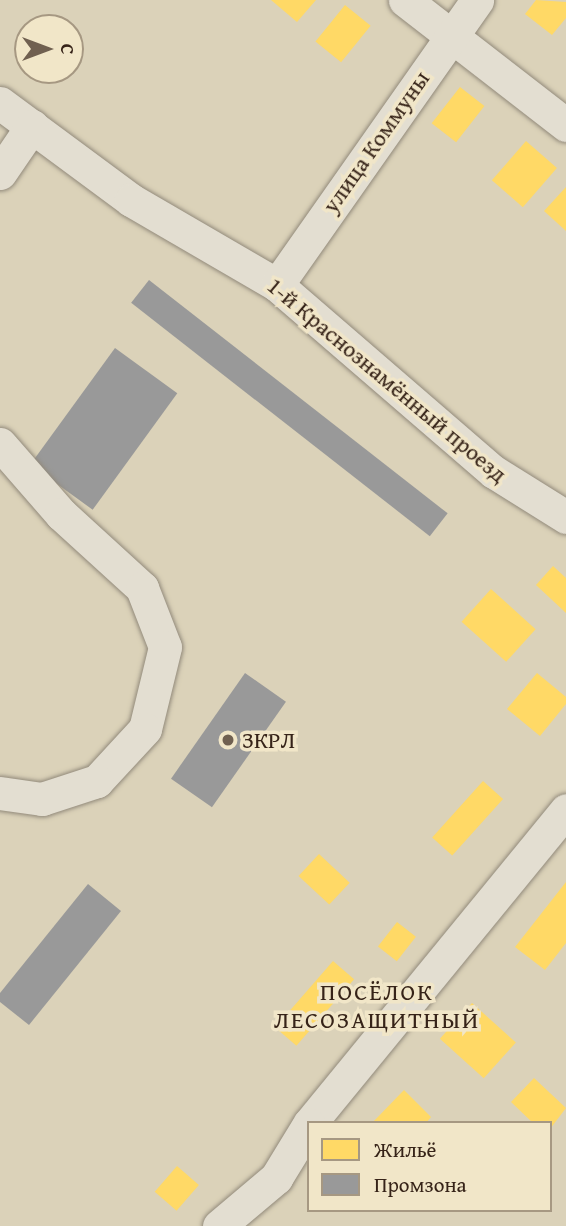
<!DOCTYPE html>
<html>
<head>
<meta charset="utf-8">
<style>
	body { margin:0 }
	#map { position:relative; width:566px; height:1226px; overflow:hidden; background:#dbd2b9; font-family:"Gentium Book Plus",serif }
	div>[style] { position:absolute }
	.homes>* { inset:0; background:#ffd966; transform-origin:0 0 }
	.industry>* { inset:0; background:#999; transform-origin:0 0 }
	.roads { filter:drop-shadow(0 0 2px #928a7b) drop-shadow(0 0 2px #928a7b) }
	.minor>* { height:33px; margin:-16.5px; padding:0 16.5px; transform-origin:16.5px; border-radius:16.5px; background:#e3ded1 }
	.dots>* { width:19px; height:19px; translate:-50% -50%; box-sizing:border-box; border:4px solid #f1e6c8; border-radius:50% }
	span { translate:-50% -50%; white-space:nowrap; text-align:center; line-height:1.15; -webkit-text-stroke:7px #f1e6c8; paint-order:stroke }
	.street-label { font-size:23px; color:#362318 }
	.poi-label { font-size:23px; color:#362318 }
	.left { translate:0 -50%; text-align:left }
	.neighbourhood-label { font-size:24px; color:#362318; letter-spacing:2px }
	.legend { position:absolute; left:307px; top:1121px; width:245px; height:91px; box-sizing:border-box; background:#f1e6c8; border:2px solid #a69882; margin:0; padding:9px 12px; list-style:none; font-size:21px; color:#362318 }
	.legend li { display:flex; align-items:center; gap:14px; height:35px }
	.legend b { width:35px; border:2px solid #a69882 }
	.north { position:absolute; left:14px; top:14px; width:70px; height:70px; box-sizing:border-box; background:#f1e6c8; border:2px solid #a69882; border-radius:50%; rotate:90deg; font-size:19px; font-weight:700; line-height:28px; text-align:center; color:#362318 }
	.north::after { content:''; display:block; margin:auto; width:24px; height:32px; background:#706050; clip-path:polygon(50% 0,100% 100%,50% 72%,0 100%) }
</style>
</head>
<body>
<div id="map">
	<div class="homes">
		<div style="clip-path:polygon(271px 0,316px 0,297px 22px)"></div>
		<div style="clip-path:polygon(536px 0,566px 2px,566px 18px,552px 35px,525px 14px)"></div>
		<div style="left:345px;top:5px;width:33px;height:47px;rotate:39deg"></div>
		<div style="left:460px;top:87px;width:31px;height:46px;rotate:38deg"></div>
		<div style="left:526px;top:141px;width:41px;height:52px;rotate:41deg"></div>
		<div style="clip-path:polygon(566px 187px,566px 231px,544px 211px)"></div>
		<div style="clip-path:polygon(553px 566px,566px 578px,566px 613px,536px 585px)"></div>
		<div style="left:491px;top:589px;width:60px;height:44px;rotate:42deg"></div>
		<div style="clip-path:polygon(537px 673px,566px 697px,566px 704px,540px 736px,507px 709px)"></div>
		<div style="left:483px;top:781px;width:27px;height:76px;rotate:42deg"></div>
		<div style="left:319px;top:854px;width:42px;height:30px;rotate:43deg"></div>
		<div style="clip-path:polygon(566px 882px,566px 943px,545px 970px,515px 947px)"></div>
		<div style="left:397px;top:922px;width:24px;height:31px;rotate:38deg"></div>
		<div style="left:333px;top:961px;width:28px;height:88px;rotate:41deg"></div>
		<div style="left:472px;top:1003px;width:59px;height:48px;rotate:42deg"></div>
		<div style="clip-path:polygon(534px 1078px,566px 1108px,550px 1129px,550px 1123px,533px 1123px,511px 1102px)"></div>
		<div style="clip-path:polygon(404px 1090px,431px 1117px,426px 1123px,372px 1123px)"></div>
		<div style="left:177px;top:1166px;width:29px;height:34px;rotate:41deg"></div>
	</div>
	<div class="industry">
		<div style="left:149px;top:280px;width:379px;height:29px;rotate:38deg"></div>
		<div style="left:115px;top:348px;width:77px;height:144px;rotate:36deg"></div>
		<div style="left:245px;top:673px;width:50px;height:129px;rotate:35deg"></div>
		<div style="clip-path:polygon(88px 884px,121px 911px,29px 1025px,0 1002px,0 993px)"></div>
	</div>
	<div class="roads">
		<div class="minor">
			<div style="left:405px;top:0;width:204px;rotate:37.8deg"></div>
			<div style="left:0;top:103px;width:163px;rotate:36.5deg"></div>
			<div style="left:131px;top:200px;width:169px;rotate:30.2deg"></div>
			<div style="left:277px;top:285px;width:286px;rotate:40.8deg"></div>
			<div style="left:494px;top:472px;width:85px;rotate:32deg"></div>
			<div style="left:0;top:173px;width:57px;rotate:-55.8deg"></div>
			<div style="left:277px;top:285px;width:348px;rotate:-54.9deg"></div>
			<div style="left:0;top:444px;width:93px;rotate:48.9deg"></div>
			<div style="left:61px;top:514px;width:110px;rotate:42.4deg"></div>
			<div style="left:142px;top:588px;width:63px;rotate:68.7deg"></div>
			<div style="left:165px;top:647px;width:84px;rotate:103.7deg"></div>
			<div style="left:145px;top:729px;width:71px;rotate:132.7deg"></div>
			<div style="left:97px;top:781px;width:58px;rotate:161.9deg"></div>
			<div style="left:42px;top:799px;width:42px;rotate:-171.9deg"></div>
			<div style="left:310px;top:1123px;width:404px;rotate:-50.7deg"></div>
			<div style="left:219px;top:1226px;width:75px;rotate:-40.1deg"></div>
			<div style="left:276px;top:1178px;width:63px;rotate:-58.6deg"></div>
		</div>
	</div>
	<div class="dots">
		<div style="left:228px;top:740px;background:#706050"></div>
	</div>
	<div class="street-label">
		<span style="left:376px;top:142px;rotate:-55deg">улица Коммуны</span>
		<span style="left:387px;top:380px;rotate:40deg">1-й Краснознамённый проезд</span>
	</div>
	<div class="poi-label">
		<span class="left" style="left:242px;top:740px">ЗКРЛ</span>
	</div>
	<div class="neighbourhood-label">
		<span style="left:377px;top:1006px">ПОСЁЛОК<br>ЛЕСОЗАЩИТНЫЙ</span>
	</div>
	<ul class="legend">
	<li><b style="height:19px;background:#ffd966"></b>Жильё</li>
	<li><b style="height:19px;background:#999"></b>Промзона</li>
	</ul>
	<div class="north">С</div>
</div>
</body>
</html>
